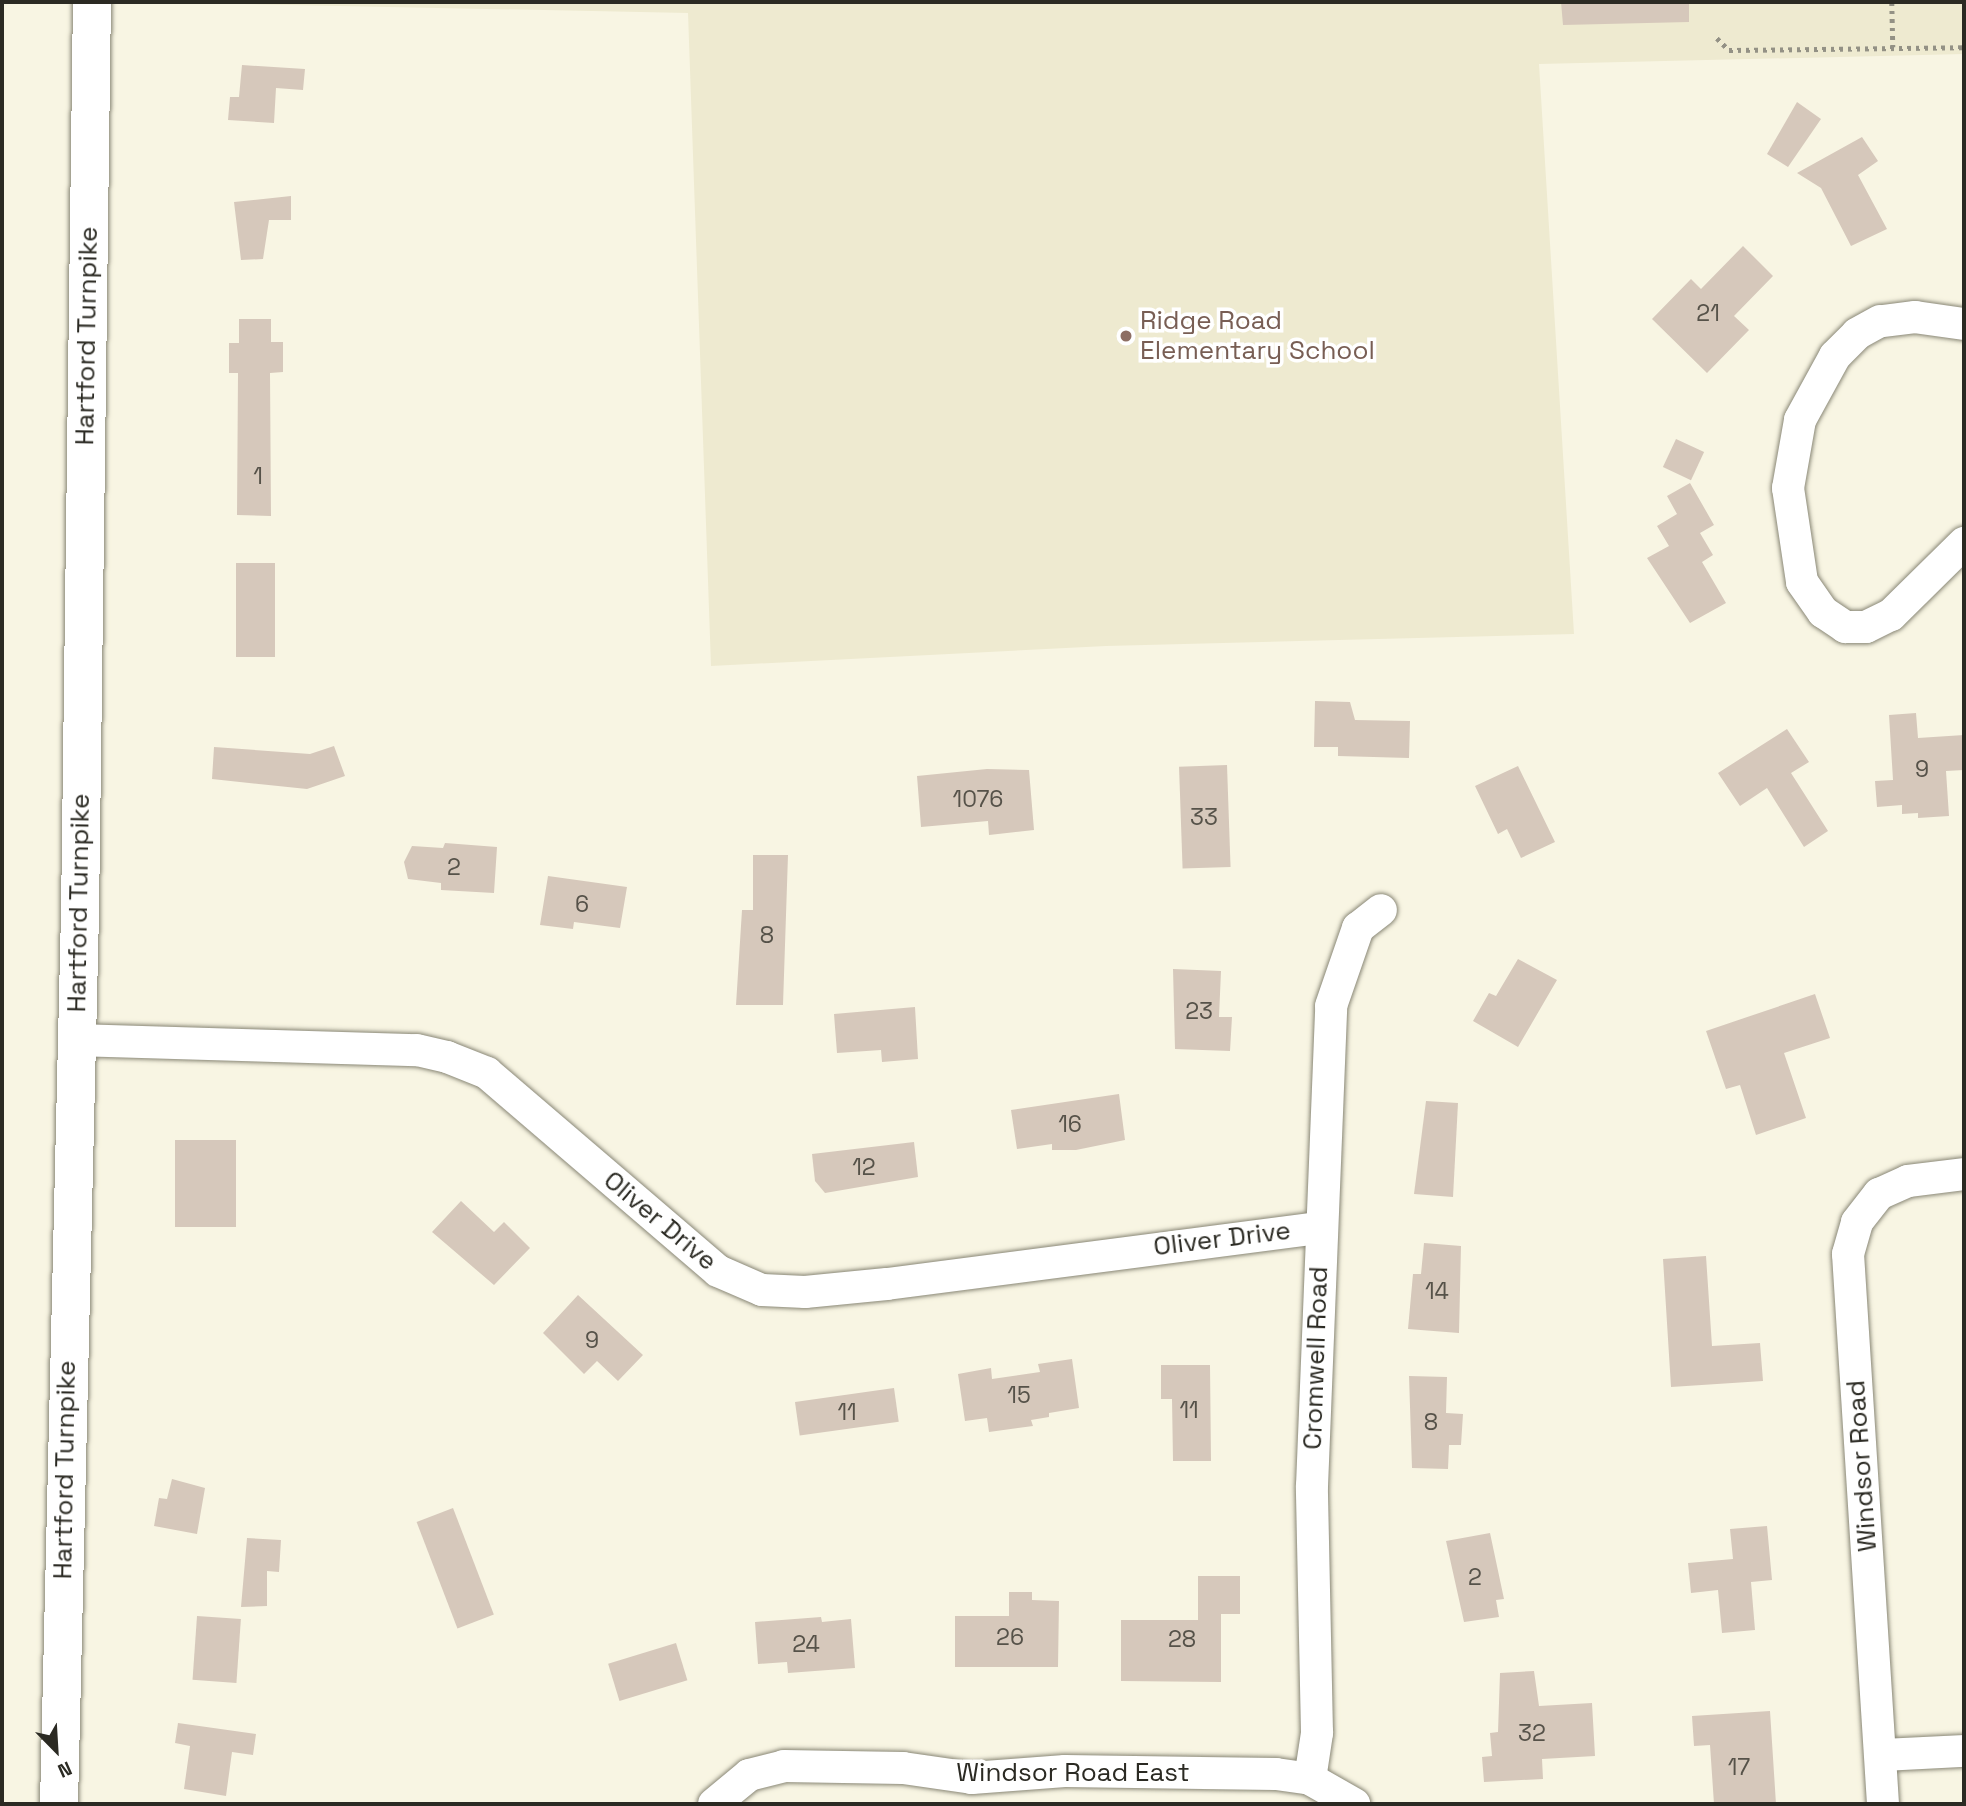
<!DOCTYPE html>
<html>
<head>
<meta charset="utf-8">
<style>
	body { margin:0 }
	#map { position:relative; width:1966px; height:1806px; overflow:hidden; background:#f8f5e3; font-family:"Space Grotesk",sans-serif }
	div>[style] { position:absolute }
	.built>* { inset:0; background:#eeead0 }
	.building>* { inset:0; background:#d6c8bb; transform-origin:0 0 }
	.path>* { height:4.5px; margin-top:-2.25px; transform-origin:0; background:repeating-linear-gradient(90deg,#939185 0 3.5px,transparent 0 8.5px) }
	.roads { filter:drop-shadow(0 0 2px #898776) drop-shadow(0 0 2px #898776) }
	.street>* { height:32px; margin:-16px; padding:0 16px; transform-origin:16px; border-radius:16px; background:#fff }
	.secondary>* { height:38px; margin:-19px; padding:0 19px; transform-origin:19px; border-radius:19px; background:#fff }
	.dots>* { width:19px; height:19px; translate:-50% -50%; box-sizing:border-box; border:4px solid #fff; border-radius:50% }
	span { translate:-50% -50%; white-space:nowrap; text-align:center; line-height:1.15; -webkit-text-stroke:7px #fff; paint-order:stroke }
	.number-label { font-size:23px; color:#565249 }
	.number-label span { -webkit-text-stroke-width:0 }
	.education-label { font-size:26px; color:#785e54 }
	.left { translate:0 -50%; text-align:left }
	.street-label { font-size:26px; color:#2b2a23 }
	.frame { position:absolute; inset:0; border:4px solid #2b2a23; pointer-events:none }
	.north { position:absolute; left:21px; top:1715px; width:70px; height:70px; -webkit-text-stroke:5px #fff; paint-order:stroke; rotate:156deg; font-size:19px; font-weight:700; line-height:28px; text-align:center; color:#2b2a23 }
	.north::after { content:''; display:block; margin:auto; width:24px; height:32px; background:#2b2a23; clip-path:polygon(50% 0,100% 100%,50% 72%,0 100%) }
</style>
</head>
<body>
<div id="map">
	<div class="built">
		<div style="clip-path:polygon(144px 2px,1964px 2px,1964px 54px,1539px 64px,1574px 634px,1106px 646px,711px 666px,688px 13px)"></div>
	</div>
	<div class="building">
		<div style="clip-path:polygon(1561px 2px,1689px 2px,1689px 22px,1563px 25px)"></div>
		<div style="clip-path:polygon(242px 65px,305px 69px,303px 90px,276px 88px,274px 123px,228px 120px,230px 97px,239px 97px)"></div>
		<div style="clip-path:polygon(1797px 102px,1821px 119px,1788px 167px,1767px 154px)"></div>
		<div style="clip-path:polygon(1862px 137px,1878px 161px,1858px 175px,1887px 229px,1851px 246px,1821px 188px,1797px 173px)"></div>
		<div style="clip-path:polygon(291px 196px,291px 220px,269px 220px,263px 259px,241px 260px,234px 202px)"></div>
		<div style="clip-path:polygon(1743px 246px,1773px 276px,1734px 316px,1749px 330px,1707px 373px,1652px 319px,1691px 279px,1701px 289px)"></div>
		<div style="clip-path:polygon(239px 319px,271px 319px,271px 342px,283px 342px,283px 372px,270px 373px,271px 516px,237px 515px,238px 373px,229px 373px,229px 343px,239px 343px)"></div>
		<div style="left:1676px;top:439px;width:31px;height:31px;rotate:25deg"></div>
		<div style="clip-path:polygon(1690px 483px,1714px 525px,1700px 533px,1713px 555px,1702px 562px,1726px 603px,1690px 623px,1647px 558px,1669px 546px,1657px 526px,1677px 514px,1667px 496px)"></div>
		<div style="left:236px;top:563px;width:39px;height:94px"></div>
		<div style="clip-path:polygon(1315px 701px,1350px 702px,1355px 720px,1410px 721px,1409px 758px,1338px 756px,1338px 747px,1314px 747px)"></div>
		<div style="clip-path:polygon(1916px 713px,1918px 738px,1964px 735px,1964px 770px,1946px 771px,1949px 816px,1918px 818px,1918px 813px,1902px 814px,1902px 805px,1877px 807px,1875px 781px,1893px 780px,1889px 715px)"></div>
		<div style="clip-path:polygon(1787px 729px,1809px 762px,1791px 773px,1828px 831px,1804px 847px,1767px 788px,1740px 806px,1718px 773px)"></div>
		<div style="clip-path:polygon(334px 746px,345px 776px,307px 789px,212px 779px,214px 747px,310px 754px)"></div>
		<div style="left:1227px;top:765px;width:102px;height:48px;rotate:88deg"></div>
		<div style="clip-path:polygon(1518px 766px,1555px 842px,1521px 858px,1507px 829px,1498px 834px,1475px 786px)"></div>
		<div style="clip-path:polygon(987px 769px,1029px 770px,1034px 830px,989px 835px,988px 821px,921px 827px,917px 776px)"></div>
		<div style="clip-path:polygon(445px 843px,497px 847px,494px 893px,441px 890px,441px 883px,408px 879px,404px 862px,412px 846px,443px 848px)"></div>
		<div style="clip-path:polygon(753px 855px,788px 855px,783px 1005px,736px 1005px,742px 910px,753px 910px)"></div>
		<div style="clip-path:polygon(548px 876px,627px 887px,620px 928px,574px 922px,573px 929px,540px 925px)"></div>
		<div style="clip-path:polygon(1518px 959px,1557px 980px,1518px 1047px,1473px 1021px,1489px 993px,1496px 996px)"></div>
		<div style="clip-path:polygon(1173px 969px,1221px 971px,1219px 1017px,1232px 1017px,1230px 1051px,1175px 1049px)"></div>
		<div style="clip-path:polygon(1815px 994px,1830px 1038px,1784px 1053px,1806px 1118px,1756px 1135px,1740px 1085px,1726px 1089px,1706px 1031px)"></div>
		<div style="clip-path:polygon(915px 1007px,918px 1059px,882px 1062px,881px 1050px,837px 1053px,834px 1014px)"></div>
		<div style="clip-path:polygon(1119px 1094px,1125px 1140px,1076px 1150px,1052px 1150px,1052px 1144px,1017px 1149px,1011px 1110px)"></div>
		<div style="clip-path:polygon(1426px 1101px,1458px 1103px,1453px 1197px,1414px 1194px)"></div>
		<div style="left:175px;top:1140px;width:61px;height:87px"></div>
		<div style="clip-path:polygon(914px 1142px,918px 1177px,825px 1193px,815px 1181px,812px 1154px)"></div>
		<div style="clip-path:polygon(461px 1201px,494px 1232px,504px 1222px,530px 1248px,494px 1285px,432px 1232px)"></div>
		<div style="clip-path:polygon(1424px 1243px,1461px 1246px,1459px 1333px,1408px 1329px,1413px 1274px,1421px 1274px)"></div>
		<div style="clip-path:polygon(1706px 1256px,1712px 1346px,1760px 1343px,1763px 1381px,1671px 1387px,1663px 1259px)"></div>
		<div style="clip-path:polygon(578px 1295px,643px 1355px,618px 1381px,597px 1361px,584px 1374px,543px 1333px)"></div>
		<div style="clip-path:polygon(1072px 1359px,1079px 1408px,1049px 1413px,1049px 1417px,1031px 1420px,1033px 1426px,989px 1432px,987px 1418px,965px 1421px,958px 1374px,991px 1368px,992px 1379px,1040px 1372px,1038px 1364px)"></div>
		<div style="clip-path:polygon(1161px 1365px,1210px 1365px,1211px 1461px,1173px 1461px,1172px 1399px,1161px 1399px)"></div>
		<div style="clip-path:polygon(1409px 1376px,1447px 1377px,1446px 1413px,1463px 1414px,1461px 1445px,1449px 1445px,1448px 1469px,1412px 1468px)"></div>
		<div style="left:894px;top:1388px;width:34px;height:100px;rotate:82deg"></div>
		<div style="clip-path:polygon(172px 1479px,205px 1488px,197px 1534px,154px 1526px,159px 1498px,167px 1499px)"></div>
		<div style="left:453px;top:1508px;width:114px;height:39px;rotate:69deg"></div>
		<div style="clip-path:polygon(1767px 1526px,1772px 1580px,1751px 1582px,1755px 1630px,1722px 1633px,1718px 1590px,1691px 1593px,1688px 1563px,1733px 1559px,1730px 1529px)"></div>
		<div style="clip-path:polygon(1490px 1533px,1504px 1599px,1496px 1600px,1499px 1617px,1464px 1622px,1446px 1541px)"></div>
		<div style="clip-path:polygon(247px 1538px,281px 1540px,279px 1572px,267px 1571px,267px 1606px,241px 1607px)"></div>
		<div style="clip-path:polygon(1198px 1576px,1240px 1576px,1240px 1614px,1221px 1614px,1221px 1682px,1121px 1681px,1121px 1620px,1198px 1620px)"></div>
		<div style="clip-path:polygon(1009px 1592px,1032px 1592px,1032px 1600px,1059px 1601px,1058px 1667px,955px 1667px,955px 1616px,1009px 1616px)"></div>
		<div style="left:197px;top:1616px;width:44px;height:64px;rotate:4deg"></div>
		<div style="clip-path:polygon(821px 1617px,822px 1622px,851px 1619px,855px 1668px,788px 1673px,787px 1662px,758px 1664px,755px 1622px)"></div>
		<div style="left:676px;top:1643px;width:39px;height:71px;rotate:73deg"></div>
		<div style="clip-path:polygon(1534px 1671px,1539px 1706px,1592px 1703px,1595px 1756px,1542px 1759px,1543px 1779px,1484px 1782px,1482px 1757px,1492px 1756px,1490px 1733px,1498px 1732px,1500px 1673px)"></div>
		<div style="clip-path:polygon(1770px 1711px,1776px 1804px,1714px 1804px,1710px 1745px,1694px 1746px,1692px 1716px)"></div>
		<div style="clip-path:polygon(178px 1723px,256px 1734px,253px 1755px,232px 1752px,226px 1796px,184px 1789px,190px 1746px,175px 1743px)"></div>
	</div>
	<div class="path">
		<div style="left:1892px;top:2px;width:45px;rotate:88.7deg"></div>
		<div style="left:1717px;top:38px;width:17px;rotate:45deg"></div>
		<div style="left:1729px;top:50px;width:235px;rotate:-0.7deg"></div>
	</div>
	<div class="roads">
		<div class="street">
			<div style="left:1964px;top:324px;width:49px;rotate:-171.9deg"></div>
			<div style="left:1915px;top:317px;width:35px;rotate:173deg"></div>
			<div style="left:1880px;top:321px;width:26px;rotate:151deg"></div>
			<div style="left:1857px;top:334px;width:31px;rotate:135deg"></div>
			<div style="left:1835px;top:356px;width:73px;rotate:118.7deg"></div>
			<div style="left:1800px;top:420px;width:69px;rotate:100deg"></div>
			<div style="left:1788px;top:488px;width:95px;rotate:81.5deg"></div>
			<div style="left:1802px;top:582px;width:37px;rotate:55deg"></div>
			<div style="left:1823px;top:612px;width:27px;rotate:34deg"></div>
			<div style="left:1845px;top:627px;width:21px"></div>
			<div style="left:1866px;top:627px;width:28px;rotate:-26deg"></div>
			<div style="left:1891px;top:615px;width:103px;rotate:-44.6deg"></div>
			<div style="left:75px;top:1040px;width:342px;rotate:1.7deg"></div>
			<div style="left:417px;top:1050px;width:31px;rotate:13deg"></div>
			<div style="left:447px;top:1057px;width:43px;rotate:21.8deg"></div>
			<div style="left:487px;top:1073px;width:304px;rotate:40.6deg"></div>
			<div style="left:718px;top:1271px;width:48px;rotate:23.4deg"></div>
			<div style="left:762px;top:1290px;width:43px;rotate:2.7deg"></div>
			<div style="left:805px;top:1292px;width:82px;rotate:-5.6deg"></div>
			<div style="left:887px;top:1284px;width:436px;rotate:-7.4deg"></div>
			<div style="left:1884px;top:1755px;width:80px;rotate:-2.9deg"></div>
			<div style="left:1310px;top:1779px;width:47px;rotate:-81.3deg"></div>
			<div style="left:1317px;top:1733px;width:247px;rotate:-91.2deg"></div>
			<div style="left:1312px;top:1486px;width:480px;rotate:-87.7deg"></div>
			<div style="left:1331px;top:1006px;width:83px;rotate:-70.9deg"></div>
			<div style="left:1358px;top:928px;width:29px;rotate:-38deg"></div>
			<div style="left:714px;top:1804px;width:45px;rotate:-39.6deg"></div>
			<div style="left:749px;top:1775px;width:36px;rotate:-14deg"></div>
			<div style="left:784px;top:1766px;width:119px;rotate:1deg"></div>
			<div style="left:903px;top:1768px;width:70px;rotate:8.2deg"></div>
			<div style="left:972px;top:1778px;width:93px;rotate:-4.3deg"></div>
			<div style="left:1065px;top:1771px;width:211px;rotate:0.8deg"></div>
			<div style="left:1276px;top:1774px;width:34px;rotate:8deg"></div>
			<div style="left:1310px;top:1779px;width:51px;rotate:29.6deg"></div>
			<div style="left:1883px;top:1804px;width:551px;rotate:-93.64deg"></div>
			<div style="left:1848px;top:1254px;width:33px;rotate:-74deg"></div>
			<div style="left:1857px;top:1222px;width:36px;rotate:-52deg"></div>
			<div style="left:1879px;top:1194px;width:32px;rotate:-24deg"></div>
			<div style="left:1908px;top:1181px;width:56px;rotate:-7.1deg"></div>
		</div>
		<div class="secondary">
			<div style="left:59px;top:1804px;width:890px;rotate:-88.65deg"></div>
			<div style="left:80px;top:914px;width:912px;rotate:-89.25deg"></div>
		</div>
	</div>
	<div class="dots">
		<div style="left:1126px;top:336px;background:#8d6e63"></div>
	</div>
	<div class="number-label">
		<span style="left:1708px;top:313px">21</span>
		<span style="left:258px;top:476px">1</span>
		<span style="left:1922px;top:769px">9</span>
		<span style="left:978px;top:799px">1076</span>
		<span style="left:1204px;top:817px">33</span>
		<span style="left:454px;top:867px">2</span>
		<span style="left:582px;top:904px">6</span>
		<span style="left:767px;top:935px">8</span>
		<span style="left:1199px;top:1011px">23</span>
		<span style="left:1070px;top:1124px">16</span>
		<span style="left:864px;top:1167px">12</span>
		<span style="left:1437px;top:1291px">14</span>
		<span style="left:592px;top:1340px">9</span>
		<span style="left:1019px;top:1395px">15</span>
		<span style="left:1189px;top:1410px">11</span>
		<span style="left:847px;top:1412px">11</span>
		<span style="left:1431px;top:1422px">8</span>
		<span style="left:1475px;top:1577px">2</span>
		<span style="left:1010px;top:1637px">26</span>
		<span style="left:1182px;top:1639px">28</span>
		<span style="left:806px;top:1644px">24</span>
		<span style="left:1532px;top:1733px">32</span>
		<span style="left:1739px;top:1767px">17</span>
	</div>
	<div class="education-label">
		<span class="left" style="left:1140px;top:336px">Ridge Road<br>Elementary School</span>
	</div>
	<div class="street-label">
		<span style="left:87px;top:336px;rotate:-89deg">Hartford Turnpike</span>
		<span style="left:79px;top:903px;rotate:-89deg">Hartford Turnpike</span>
		<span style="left:660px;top:1221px;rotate:40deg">Oliver Drive</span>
		<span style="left:1222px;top:1239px;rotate:-7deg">Oliver Drive</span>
		<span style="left:1316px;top:1358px;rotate:-88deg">Cromwell Road</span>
		<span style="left:1862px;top:1466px;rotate:-94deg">Windsor Road</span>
		<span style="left:65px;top:1470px;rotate:-89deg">Hartford Turnpike</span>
		<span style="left:1073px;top:1773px">Windsor Road East</span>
	</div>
	<div class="frame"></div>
	<div class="north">N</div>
</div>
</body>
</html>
